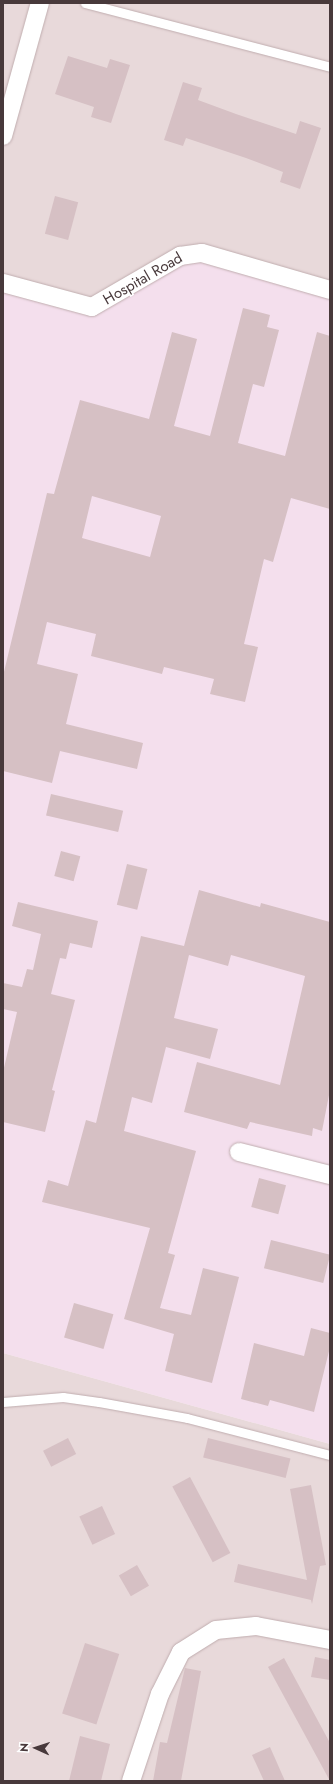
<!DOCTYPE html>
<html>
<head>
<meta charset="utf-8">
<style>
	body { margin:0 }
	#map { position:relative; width:333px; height:1784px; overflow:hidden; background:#f5ebeb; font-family:Jost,sans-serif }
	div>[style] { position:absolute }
	.residential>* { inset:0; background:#e8d9da }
	.medical>* { inset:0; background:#f4dfed }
	.building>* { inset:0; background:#d6c0c4; transform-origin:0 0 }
	.roads { filter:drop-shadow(0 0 1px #c0adaf) drop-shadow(0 0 1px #c0adaf) }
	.lane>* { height:9px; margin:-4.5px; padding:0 4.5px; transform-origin:4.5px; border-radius:4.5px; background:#fff }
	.street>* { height:18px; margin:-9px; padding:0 9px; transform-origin:9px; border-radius:9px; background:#fff }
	span { translate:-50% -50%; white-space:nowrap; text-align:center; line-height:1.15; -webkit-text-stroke:3px #fff; paint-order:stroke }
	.street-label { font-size:15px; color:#48393b }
	.frame { position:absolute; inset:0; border:4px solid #48393b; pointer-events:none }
	.north { position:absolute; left:16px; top:1728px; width:40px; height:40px; -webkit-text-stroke:3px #fff; paint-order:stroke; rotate:273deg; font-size:11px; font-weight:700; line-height:16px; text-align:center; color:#48393b }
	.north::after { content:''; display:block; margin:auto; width:14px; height:18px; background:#48393b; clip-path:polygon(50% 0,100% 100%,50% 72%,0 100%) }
</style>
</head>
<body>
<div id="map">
	<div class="residential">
		<div style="clip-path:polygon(3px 3px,330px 3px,330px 291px,107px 304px,3px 285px)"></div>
		<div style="clip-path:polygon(3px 1353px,330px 1444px,330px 1781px,3px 1781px)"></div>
	</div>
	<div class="medical">
		<div style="clip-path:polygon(182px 257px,330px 291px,330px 1444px,3px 1353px,3px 285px,80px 308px)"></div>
	</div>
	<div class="building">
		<div style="clip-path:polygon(68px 56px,107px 68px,110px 59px,130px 65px,111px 123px,91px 117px,94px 107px,55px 94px)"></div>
		<div style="clip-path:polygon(183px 82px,202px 88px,198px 100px,236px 114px,296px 134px,300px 121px,321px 128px,300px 189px,280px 182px,283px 172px,246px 158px,186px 138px,183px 146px,164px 140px)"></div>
		<div style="left:55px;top:196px;width:24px;height:39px;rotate:15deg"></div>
		<div style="clip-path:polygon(evenodd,243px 308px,270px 315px,267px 327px,279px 330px,264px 387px,253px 384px,238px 443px,285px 456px,317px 332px,330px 336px,330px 509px,291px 498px,273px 562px,264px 559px,244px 644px,258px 647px,245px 702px,210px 694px,214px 679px,164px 667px,162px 674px,91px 656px,96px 634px,47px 622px,37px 664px,78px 674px,66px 724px,143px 743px,137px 769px,60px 751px,52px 783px,3px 771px,3px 676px,47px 493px,54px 494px,80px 400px,149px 419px,172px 332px,197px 339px,174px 426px,210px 436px,243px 308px,92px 496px,161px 516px,150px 557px,82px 538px,92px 496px)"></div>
		<div style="left:51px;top:794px;width:74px;height:22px;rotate:13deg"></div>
		<div style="left:61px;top:851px;width:20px;height:26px;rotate:15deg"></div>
		<div style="left:127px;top:864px;width:21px;height:42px;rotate:14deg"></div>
		<div style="clip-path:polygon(199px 890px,260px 907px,261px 903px,330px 922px,330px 1090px,322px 1131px,313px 1128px,312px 1136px,250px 1122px,247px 1129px,184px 1112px,197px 1062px,280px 1085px,305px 976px,231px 955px,228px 966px,189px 955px,174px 1018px,218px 1029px,210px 1059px,166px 1047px,152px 1103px,132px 1097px,124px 1131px,196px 1151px,168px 1253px,175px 1255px,160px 1308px,191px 1315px,203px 1268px,239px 1277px,212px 1383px,165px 1371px,174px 1334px,124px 1319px,150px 1228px,42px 1202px,48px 1180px,68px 1186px,86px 1120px,96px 1123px,141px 936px,184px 946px)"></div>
		<div style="clip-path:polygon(18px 902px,98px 921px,92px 948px,70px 943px,66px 959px,60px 958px,51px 994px,75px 1000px,52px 1090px,55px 1091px,45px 1132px,3px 1122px,3px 1072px,17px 1012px,3px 1009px,3px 983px,22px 987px,27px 969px,33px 970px,41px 934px,12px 926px)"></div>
		<div style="left:259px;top:1178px;width:28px;height:30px;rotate:15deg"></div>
		<div style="left:271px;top:1240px;width:61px;height:29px;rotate:14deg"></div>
		<div style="left:74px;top:1303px;width:41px;height:36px;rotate:16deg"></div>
		<div style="clip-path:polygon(311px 1328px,330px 1333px,330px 1347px,314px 1412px,270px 1400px,268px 1406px,241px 1399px,254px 1343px,304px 1356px)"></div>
		<div style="left:68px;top:1438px;width:18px;height:28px;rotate:63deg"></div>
		<div style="left:208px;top:1438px;width:85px;height:20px;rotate:14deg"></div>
		<div style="left:190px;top:1477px;width:86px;height:20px;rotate:62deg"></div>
		<div style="clip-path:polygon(311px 1485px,326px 1565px,320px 1566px,312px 1604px,311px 1600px,234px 1582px,238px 1564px,307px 1580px,290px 1489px)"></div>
		<div style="left:102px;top:1506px;width:31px;height:25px;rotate:65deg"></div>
		<div style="left:137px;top:1565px;width:24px;height:21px;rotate:60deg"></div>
		<div style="left:85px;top:1643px;width:36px;height:74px;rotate:18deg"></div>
		<div style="clip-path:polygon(315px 1657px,330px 1660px,330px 1680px,311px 1677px)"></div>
		<div style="clip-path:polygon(284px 1658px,330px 1743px,330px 1781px,268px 1667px)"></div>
		<div style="clip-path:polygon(185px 1668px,201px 1671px,181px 1781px,153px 1781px,160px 1742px,167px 1743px)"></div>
		<div style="clip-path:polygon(80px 1736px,110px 1744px,101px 1781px,69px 1781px)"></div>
		<div style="clip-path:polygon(270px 1747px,285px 1781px,264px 1781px,252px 1755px)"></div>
	</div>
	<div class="roads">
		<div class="lane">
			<div style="left:85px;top:3px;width:253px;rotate:14.6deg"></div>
			<div style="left:3px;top:1402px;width:60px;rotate:-4.8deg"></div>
			<div style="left:63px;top:1397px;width:36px;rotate:8deg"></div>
			<div style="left:99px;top:1402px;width:89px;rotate:10.3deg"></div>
			<div style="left:187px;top:1418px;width:148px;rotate:14.5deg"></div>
		</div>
		<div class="street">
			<div style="left:3px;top:136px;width:138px;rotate:-74.5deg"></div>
			<div style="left:3px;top:283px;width:92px;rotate:15.1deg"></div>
			<div style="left:92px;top:307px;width:102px;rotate:-30.1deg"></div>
			<div style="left:180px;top:256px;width:22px;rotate:-8deg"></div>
			<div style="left:202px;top:253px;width:133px;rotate:16.1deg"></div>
			<div style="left:239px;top:1152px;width:94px;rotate:14.2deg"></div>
			<div style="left:131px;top:1781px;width:92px;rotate:-71.6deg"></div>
			<div style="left:160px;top:1694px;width:47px;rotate:-63.4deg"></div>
			<div style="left:181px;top:1652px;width:41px;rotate:-32.2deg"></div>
			<div style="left:216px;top:1630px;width:40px;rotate:-5.7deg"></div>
			<div style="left:256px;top:1626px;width:75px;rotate:10.7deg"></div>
		</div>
	</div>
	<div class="street-label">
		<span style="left:143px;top:279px;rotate:-30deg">Hospital Road</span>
	</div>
	<div class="frame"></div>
	<div class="north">N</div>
</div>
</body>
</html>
